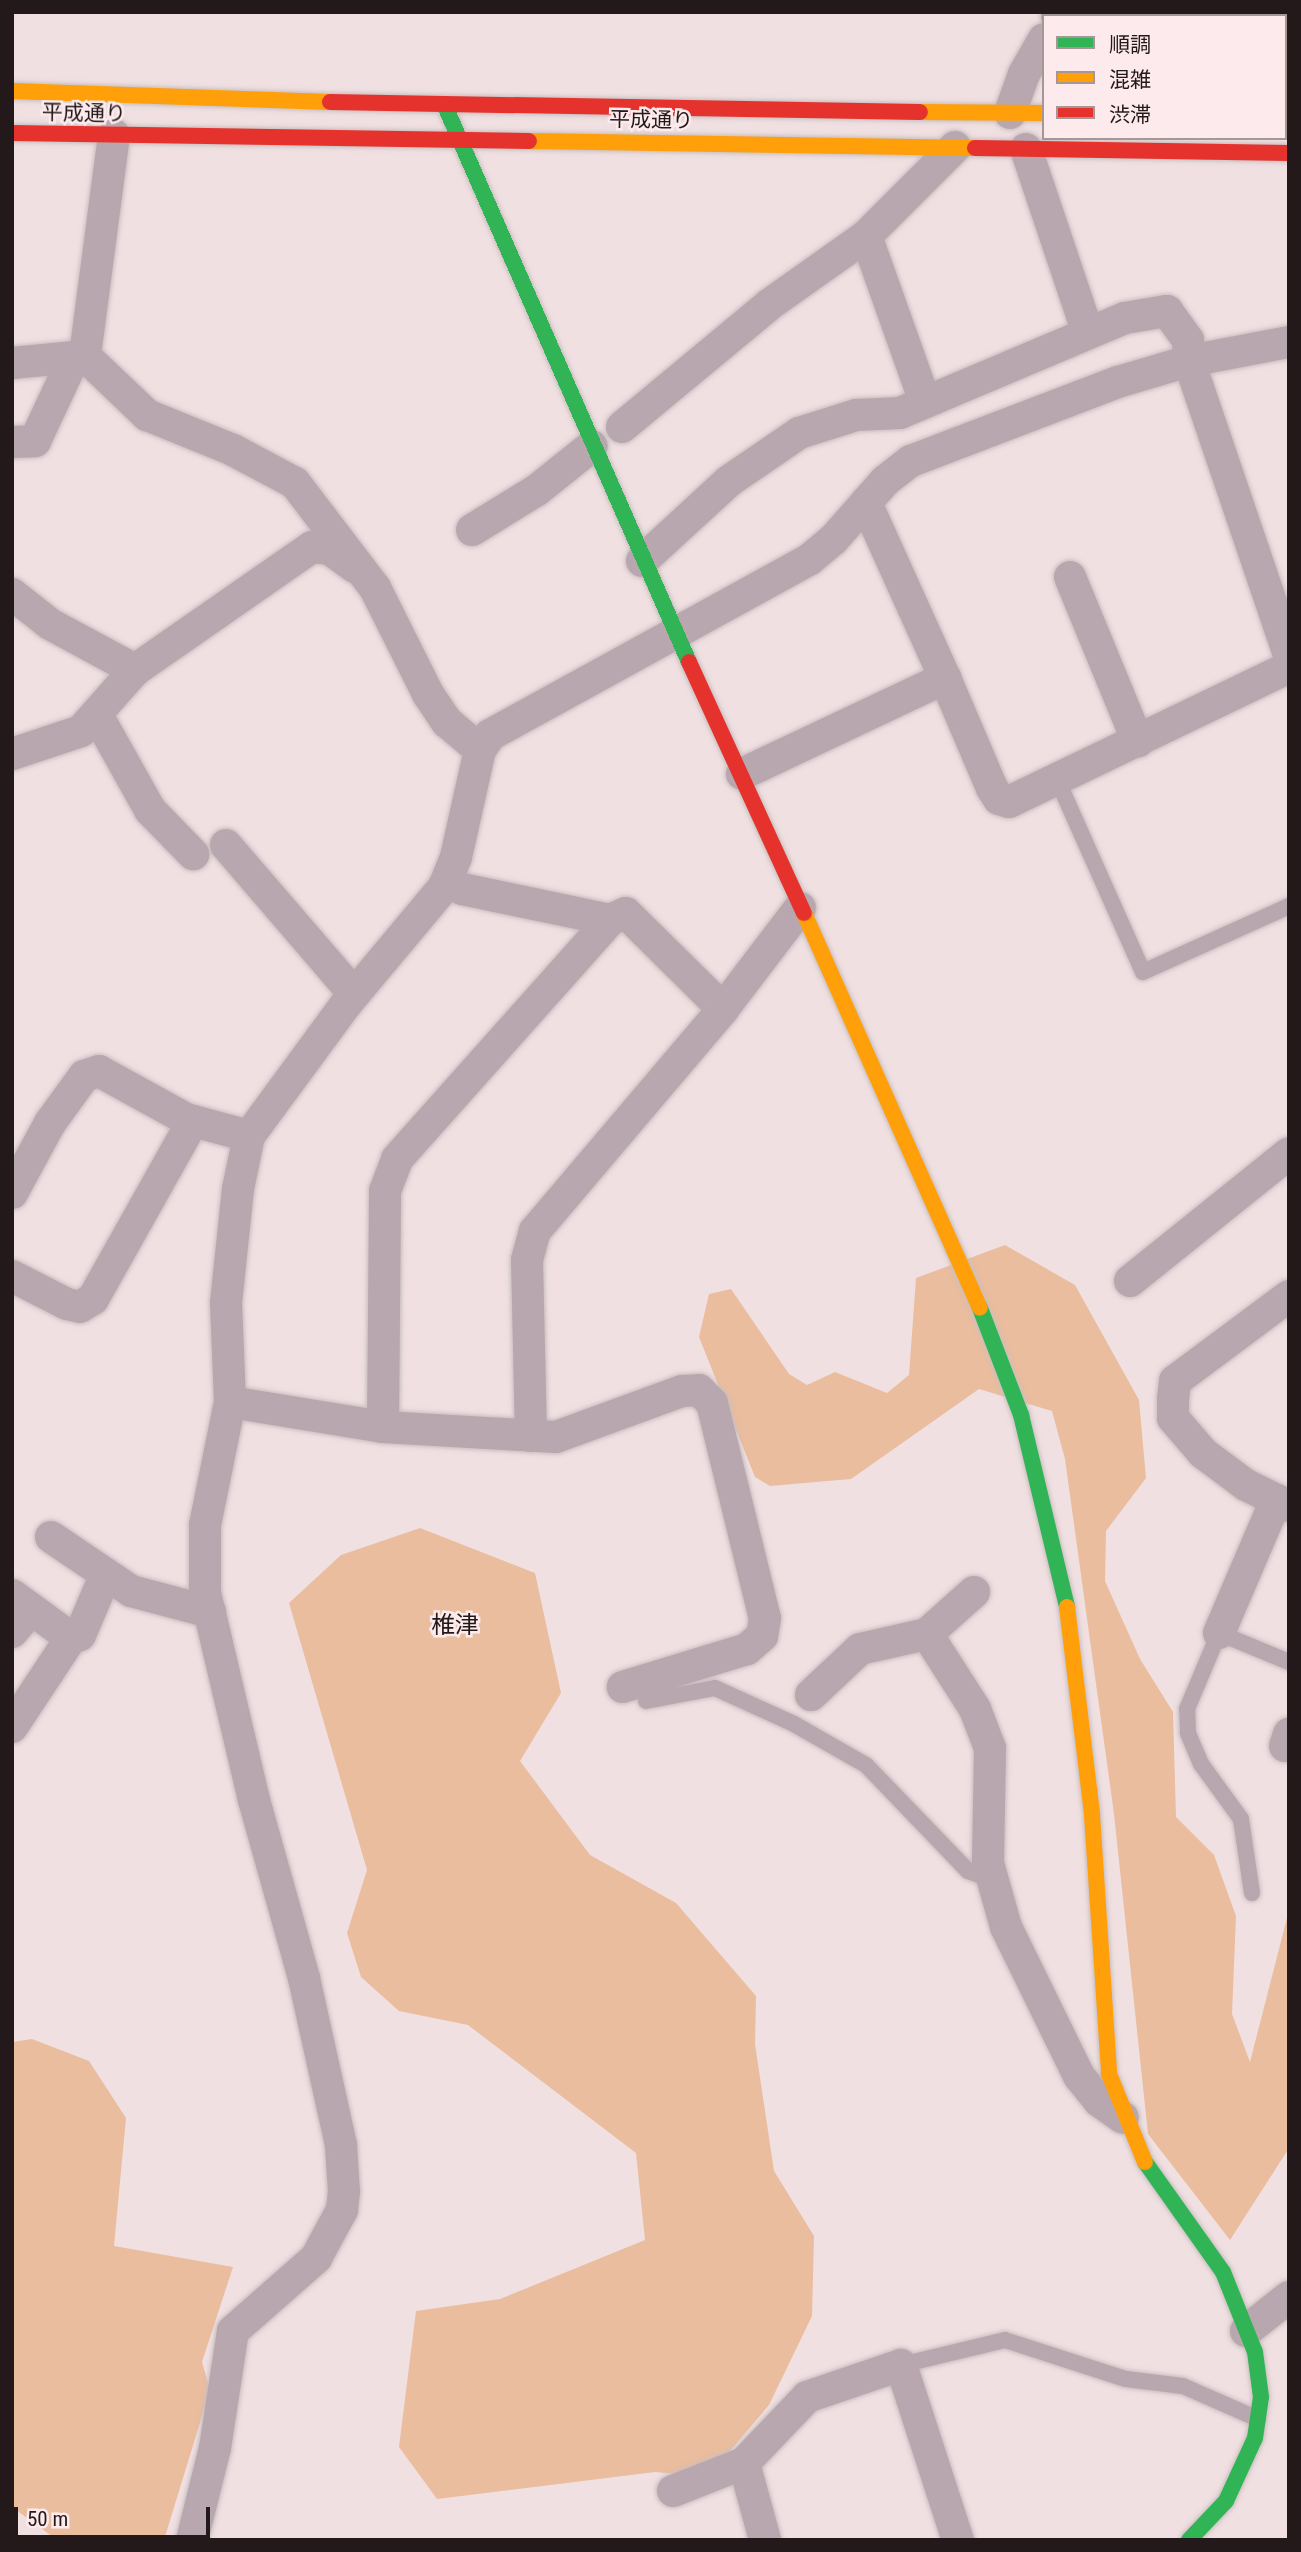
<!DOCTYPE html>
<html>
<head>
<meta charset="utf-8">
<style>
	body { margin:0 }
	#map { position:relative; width:1301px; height:2552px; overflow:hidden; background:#f0e0e2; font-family:"Roboto Condensed","Noto Sans JP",sans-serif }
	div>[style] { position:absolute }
	.forest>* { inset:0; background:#eabd9e }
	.roads { filter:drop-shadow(0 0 2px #c9bebf) drop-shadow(0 0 2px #c9bebf) }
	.lane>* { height:16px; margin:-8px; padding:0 8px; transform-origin:8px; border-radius:8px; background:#b8a7af }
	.street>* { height:32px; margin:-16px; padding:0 16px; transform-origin:16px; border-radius:16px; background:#b8a7af }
	.fast>* { height:16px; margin:-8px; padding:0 8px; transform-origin:8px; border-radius:8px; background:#30b455 }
	.slow>* { height:16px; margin:-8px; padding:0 8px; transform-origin:8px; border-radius:8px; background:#ff9f0a }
	.jam>* { height:16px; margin:-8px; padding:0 8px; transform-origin:8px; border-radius:8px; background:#e5322d }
	span { translate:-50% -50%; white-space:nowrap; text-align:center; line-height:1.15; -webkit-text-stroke:5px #fceaec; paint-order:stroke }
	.street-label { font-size:21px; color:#23191a }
	.quarter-label { font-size:24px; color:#23191a }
	.frame { position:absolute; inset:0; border:14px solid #23191a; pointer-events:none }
	.legend { position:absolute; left:1042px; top:14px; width:245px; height:126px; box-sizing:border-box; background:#fceaec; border:2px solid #a59698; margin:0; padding:9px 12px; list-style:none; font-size:21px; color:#23191a }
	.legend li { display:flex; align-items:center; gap:14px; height:35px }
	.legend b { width:35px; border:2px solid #a59698 }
	.scale { position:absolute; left:14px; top:2507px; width:196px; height:32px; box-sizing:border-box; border:4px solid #23191a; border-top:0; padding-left:9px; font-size:21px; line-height:24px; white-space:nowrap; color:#23191a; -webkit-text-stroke:5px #fceaec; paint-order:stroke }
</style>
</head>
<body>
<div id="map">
	<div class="forest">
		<div style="clip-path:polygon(1005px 1245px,1075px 1285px,1139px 1400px,1146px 1478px,1106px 1531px,1105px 1581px,1140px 1659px,1173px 1712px,1176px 1817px,1214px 1855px,1236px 1916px,1232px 2014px,1250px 2062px,1289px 1910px,1289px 2148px,1230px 2240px,1148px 2134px,1114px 1814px,1065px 1459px,1052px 1411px,979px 1389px,851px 1479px,770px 1486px,755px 1477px,699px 1337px,709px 1294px,731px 1289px,789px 1374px,807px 1385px,835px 1372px,887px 1393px,909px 1375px,916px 1278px)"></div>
		<div style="clip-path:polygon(420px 1528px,535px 1573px,561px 1693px,520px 1761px,590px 1855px,676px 1903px,756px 1996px,755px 2044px,774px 2171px,814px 2236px,812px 2316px,769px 2405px,708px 2477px,655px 2472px,437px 2499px,399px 2447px,416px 2311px,500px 2299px,645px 2240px,636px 2153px,468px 2025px,399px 2011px,361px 1977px,347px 1933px,367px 1870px,289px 1603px,341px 1555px)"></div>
		<div style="clip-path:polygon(32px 2039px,89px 2061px,126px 2118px,114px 2246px,233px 2267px,202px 2362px,210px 2390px,164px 2540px,57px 2540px,12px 2507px,12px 2042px)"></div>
	</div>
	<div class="roads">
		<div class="lane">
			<div style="left:1057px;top:779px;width:211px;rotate:66deg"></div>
			<div style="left:1143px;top:972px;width:160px;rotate:-24.3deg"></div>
			<div style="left:646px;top:1701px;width:70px;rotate:-10.7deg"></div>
			<div style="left:715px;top:1688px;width:87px;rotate:24.5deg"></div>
			<div style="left:794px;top:1724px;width:83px;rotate:29.7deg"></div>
			<div style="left:866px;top:1765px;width:147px;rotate:46.1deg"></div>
			<div style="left:968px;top:1871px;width:27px;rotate:20deg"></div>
			<div style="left:1252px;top:1893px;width:75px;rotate:-98.5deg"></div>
			<div style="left:1241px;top:1819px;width:68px;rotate:-126deg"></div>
			<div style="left:1201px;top:1764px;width:34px;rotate:-113deg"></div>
			<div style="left:1188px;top:1733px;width:24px;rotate:-92deg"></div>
			<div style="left:1187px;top:1709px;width:82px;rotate:-67.2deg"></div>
			<div style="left:1219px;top:1633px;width:76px;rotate:22.5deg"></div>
			<div style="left:901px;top:2365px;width:107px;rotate:-13.5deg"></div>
			<div style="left:1005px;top:2340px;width:127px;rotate:17.9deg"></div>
			<div style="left:1126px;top:2379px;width:57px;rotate:7deg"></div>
			<div style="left:1183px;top:2386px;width:82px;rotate:23.7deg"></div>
		</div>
		<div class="street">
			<div style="left:1057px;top:16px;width:4px;rotate:-63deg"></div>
			<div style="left:1010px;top:113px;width:41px;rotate:-70.3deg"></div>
			<div style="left:1024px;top:74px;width:40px;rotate:-60.3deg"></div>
			<div style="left:114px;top:135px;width:223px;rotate:97.5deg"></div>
			<div style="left:85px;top:356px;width:86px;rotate:43.6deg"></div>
			<div style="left:147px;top:415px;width:93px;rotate:22.1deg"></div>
			<div style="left:233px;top:450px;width:70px;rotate:28deg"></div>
			<div style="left:295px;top:483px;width:132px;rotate:52.7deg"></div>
			<div style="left:375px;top:588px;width:119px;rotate:63.4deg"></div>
			<div style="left:428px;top:694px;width:34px;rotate:56deg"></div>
			<div style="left:447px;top:722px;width:43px;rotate:40.3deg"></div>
			<div style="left:1026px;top:149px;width:194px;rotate:71.4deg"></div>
			<div style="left:866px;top:236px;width:176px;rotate:70.4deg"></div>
			<div style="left:12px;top:363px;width:73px;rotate:-5.5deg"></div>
			<div style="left:622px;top:427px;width:192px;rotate:-39.7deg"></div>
			<div style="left:770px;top:304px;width:118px;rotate:-35.3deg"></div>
			<div style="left:866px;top:236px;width:126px;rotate:-45deg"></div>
			<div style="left:12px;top:442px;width:23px;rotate:-2deg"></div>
			<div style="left:35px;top:441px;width:89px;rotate:-64.9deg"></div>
			<div style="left:866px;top:503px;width:192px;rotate:65.7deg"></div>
			<div style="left:472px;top:530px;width:76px;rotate:-31.6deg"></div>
			<div style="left:537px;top:490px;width:70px;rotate:-38.7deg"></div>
			<div style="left:642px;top:561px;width:118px;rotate:-42.6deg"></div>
			<div style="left:729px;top:481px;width:85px;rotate:-34.4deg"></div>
			<div style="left:799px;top:433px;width:60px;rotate:-17.5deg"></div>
			<div style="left:856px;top:415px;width:44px;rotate:-2.6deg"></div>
			<div style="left:900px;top:413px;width:244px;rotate:-22.9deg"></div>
			<div style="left:1125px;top:318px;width:43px;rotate:-9.5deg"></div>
			<div style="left:1167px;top:311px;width:36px;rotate:54deg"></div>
			<div style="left:1188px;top:340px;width:21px;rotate:87deg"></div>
			<div style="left:1189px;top:361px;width:311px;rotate:71.2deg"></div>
			<div style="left:1070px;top:577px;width:178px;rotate:67.6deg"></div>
			<div style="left:12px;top:594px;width:48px;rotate:38.3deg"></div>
			<div style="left:50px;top:624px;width:97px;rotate:28.4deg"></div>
			<div style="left:97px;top:715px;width:109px;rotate:60.8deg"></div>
			<div style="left:150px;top:810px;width:62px;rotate:45.7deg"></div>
			<div style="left:12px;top:754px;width:73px;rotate:-18.4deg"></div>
			<div style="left:81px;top:731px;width:81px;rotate:-48.5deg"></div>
			<div style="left:135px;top:670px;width:216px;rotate:-34.8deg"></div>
			<div style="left:312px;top:547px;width:18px;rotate:6deg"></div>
			<div style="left:330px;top:549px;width:31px;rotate:36deg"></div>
			<div style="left:742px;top:774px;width:225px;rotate:-25.3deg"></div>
			<div style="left:945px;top:678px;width:120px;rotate:66.9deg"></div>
			<div style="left:992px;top:788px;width:13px;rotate:58deg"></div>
			<div style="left:999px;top:799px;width:10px;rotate:17deg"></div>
			<div style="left:1009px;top:802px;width:311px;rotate:-25.7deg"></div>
			<div style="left:226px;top:845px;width:196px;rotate:49.3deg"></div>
			<div style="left:447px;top:880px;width:17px;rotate:31deg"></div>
			<div style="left:462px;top:889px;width:151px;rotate:11.8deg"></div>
			<div style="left:12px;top:1193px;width:80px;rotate:-61.5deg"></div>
			<div style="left:50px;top:1123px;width:58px;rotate:-54.1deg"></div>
			<div style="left:84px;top:1076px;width:16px;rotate:-18deg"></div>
			<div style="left:99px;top:1071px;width:99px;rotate:28.9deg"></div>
			<div style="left:186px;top:1119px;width:65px;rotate:15.1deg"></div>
			<div style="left:12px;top:1276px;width:62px;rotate:27deg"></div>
			<div style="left:67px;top:1304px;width:13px;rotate:13deg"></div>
			<div style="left:80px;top:1307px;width:15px;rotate:-32deg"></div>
			<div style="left:93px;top:1299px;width:204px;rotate:-60.7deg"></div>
			<div style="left:1130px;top:1281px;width:204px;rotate:-38.8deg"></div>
			<div style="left:1289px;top:1296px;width:142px;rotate:143.3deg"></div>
			<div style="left:1175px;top:1381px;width:18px;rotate:96deg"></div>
			<div style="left:1173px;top:1399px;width:19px;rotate:90deg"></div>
			<div style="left:1173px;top:1418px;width:46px;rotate:49.4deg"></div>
			<div style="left:1203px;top:1453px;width:54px;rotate:36.7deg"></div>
			<div style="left:1246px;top:1485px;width:48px;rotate:26deg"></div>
			<div style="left:230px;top:1402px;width:155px;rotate:9.3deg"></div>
			<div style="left:383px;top:1427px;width:173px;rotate:3.3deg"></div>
			<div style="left:556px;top:1437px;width:134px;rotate:-20.1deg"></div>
			<div style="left:682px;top:1391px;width:17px;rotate:-3deg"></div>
			<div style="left:699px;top:1390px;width:18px;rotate:45deg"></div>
			<div style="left:712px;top:1403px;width:221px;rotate:76.2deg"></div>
			<div style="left:765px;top:1618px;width:18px;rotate:99deg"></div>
			<div style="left:762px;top:1636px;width:20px;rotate:139deg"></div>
			<div style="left:747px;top:1649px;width:130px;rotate:163deg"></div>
			<div style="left:383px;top:1427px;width:236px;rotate:-89.5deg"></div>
			<div style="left:385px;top:1191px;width:34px;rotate:-69deg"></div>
			<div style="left:397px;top:1159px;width:320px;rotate:-48.3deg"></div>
			<div style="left:610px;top:920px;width:17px;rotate:-24deg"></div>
			<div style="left:626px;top:913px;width:136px;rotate:44.7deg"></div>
			<div style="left:531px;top:1436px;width:176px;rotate:-91.3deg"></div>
			<div style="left:527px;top:1260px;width:30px;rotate:-75deg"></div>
			<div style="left:535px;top:1231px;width:291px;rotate:-49.7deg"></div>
			<div style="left:723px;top:1009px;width:127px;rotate:-52.7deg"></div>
			<div style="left:51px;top:1537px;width:97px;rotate:34deg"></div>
			<div style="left:131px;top:1591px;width:82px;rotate:14.9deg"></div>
			<div style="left:12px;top:1595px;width:73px;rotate:36.1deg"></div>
			<div style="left:71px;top:1638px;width:9px;rotate:-18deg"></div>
			<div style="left:80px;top:1635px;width:64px;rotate:-67deg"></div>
			<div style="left:12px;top:1632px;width:29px;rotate:-49deg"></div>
			<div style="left:1219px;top:1633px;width:145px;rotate:-66.8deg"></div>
			<div style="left:927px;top:1634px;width:89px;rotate:57.4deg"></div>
			<div style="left:975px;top:1709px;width:42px;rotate:69deg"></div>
			<div style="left:990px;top:1748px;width:115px;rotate:91deg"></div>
			<div style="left:988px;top:1863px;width:66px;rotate:74.3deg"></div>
			<div style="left:1006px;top:1927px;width:166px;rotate:63.9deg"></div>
			<div style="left:1079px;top:2076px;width:32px;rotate:51deg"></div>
			<div style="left:1099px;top:2101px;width:29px;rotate:35deg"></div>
			<div style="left:811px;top:1695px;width:67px;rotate:-43.2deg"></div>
			<div style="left:860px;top:1649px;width:69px;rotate:-12.6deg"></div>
			<div style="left:927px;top:1634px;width:63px;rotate:-41.8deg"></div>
			<div style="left:12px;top:1727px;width:107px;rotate:-56.5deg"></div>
			<div style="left:1285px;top:1746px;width:13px;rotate:-72deg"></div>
			<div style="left:1246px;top:2331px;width:55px;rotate:-38.3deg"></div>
			<div style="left:744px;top:2463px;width:80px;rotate:74.7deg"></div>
			<div style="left:673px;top:2491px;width:76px;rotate:-21.5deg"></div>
			<div style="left:744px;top:2463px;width:91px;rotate:-46.3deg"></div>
			<div style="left:807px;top:2397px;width:99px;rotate:-18.8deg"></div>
			<div style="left:901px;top:2365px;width:184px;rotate:72deg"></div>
			<div style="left:192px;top:2540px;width:95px;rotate:-76deg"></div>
			<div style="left:215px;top:2448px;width:118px;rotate:-81.3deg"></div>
			<div style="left:233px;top:2331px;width:111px;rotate:-41.3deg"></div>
			<div style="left:316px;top:2258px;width:55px;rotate:-61.6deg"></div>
			<div style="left:342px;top:2210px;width:18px;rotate:-84deg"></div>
			<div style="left:344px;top:2192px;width:47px;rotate:-93.7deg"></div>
			<div style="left:341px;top:2145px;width:171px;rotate:-102.5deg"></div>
			<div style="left:304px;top:1978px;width:185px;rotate:-105.7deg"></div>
			<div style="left:254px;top:1800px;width:214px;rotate:-103.3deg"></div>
			<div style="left:205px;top:1592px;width:67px;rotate:-90deg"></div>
			<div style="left:205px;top:1525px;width:126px;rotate:-78.5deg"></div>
			<div style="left:230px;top:1402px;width:99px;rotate:-92.3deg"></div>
			<div style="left:226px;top:1303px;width:115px;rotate:-84deg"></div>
			<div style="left:238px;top:1189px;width:54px;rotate:-78.3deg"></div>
			<div style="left:249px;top:1136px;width:164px;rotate:-53.7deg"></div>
			<div style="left:346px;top:1004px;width:153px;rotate:-50.1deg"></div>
			<div style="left:444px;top:887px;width:32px;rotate:-68deg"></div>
			<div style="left:456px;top:857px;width:110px;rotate:-77.4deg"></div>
			<div style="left:480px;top:750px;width:18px;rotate:-56deg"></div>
			<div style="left:490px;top:735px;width:365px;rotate:-28.8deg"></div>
			<div style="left:810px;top:559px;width:30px;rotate:-40deg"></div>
			<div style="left:833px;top:540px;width:79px;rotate:-48.6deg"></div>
			<div style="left:885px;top:481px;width:33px;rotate:-38deg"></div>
			<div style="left:911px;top:461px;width:222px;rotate:-20.9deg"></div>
			<div style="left:1118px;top:382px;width:74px;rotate:-16.5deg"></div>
			<div style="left:1189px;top:361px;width:102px;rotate:-10.8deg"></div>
		</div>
		<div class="fast">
			<div style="left:445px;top:106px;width:607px;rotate:66.31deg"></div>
			<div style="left:1285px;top:116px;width:4px"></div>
			<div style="left:980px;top:1308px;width:115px;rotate:69deg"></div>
			<div style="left:1021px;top:1415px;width:197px;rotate:76.5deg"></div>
			<div style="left:1145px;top:2162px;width:135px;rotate:54.7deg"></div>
			<div style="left:1223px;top:2272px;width:86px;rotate:68.2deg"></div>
			<div style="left:1255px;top:2352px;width:45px;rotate:82.4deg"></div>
			<div style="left:1261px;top:2397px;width:41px;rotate:98.3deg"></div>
			<div style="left:1255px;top:2438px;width:69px;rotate:114.7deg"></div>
			<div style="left:1226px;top:2501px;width:54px;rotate:133.5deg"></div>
		</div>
		<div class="slow">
			<div style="left:12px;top:91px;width:318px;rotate:2deg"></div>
			<div style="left:920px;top:112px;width:124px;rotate:0.5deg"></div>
			<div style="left:529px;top:141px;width:446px;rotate:0.9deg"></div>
			<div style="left:804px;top:913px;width:432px;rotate:66deg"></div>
			<div style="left:1067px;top:1607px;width:209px;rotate:83.1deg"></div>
			<div style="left:1092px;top:1815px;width:260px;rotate:86.2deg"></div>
			<div style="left:1109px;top:2074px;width:95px;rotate:67.8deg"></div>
		</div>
		<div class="jam">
			<div style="left:330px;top:102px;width:590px;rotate:0.97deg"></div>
			<div style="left:12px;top:133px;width:517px;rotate:0.89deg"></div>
			<div style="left:975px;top:148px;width:314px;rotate:0.9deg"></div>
			<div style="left:689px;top:662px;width:276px;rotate:65.4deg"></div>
		</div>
	</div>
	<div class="street-label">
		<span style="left:84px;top:113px;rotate:1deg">平成通り</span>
		<span style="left:651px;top:120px;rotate:1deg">平成通り</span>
	</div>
	<div class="quarter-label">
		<span style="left:455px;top:1626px">椎津</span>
	</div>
	<div class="frame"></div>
	<ul class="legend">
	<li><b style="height:9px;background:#30b455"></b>順調</li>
	<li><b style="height:9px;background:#ff9f0a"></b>混雑</li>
	<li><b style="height:9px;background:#e5322d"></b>渋滞</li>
	</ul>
	<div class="scale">50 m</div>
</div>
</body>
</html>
